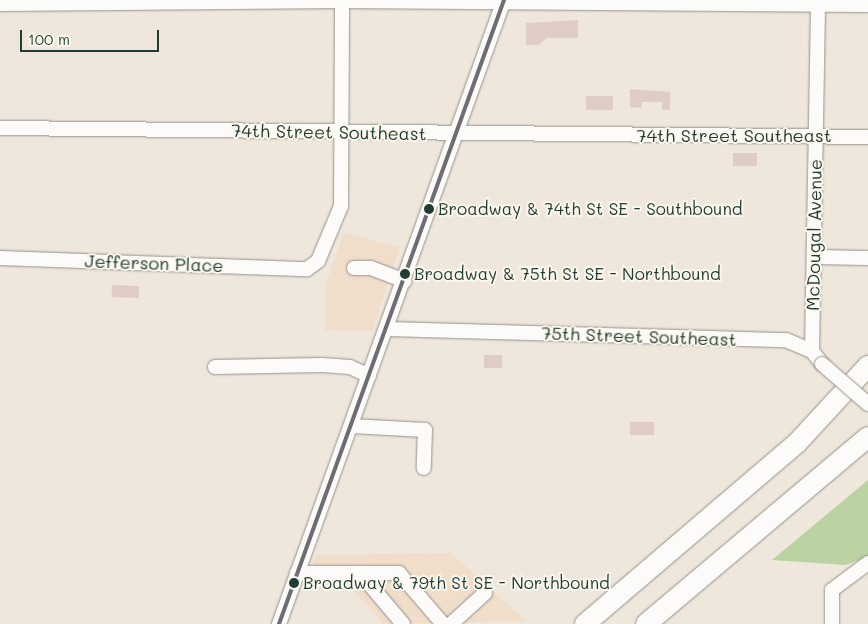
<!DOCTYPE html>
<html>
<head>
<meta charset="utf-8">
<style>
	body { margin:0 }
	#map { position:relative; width:868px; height:624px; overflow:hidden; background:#efe7db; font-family:Mali,sans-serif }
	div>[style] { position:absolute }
	.built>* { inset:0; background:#f0ddca }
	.green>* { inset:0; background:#bbd3a2 }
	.building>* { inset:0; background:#dfccc6; transform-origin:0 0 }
	.roads { filter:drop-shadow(0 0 1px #93938c) drop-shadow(0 0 1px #93938c) }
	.minor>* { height:14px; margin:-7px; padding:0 7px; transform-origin:7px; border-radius:7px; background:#fdfbfa }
	.highway>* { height:20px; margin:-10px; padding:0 10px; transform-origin:10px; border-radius:10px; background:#fdfbfa }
	.bridges { filter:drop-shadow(0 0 1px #93938c) drop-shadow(0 0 1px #93938c) }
	.minor-bridge>* { height:14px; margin:-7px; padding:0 7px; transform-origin:7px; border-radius:7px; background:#fdfbfa }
	.bus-1>* { height:4px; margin:-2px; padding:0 2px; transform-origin:2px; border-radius:2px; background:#6e6d72 }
	.dots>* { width:14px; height:14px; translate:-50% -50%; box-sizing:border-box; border:2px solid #fbf7ec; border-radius:50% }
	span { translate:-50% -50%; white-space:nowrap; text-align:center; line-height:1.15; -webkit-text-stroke:4px #fbf7ec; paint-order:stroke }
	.bus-label { font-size:17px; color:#1f3d34 }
	.left { translate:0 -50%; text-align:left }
	.street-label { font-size:18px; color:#1f3d34 }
	.scale { position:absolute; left:20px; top:30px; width:139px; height:22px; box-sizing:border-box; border:2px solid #1f3d34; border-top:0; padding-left:6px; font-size:15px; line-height:18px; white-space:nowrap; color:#1f3d34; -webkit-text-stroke:4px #fbf7ec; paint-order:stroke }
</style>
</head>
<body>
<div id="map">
	<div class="built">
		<div style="clip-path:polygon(344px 232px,400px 248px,372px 331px,325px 330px,326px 283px)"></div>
		<div style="clip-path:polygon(451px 553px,526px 621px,384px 624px,346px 583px,306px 586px,316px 555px)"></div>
	</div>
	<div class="green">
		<div style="clip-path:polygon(868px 480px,868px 557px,845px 565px,772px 560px)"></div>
	</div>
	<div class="building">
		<div style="clip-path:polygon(578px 20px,578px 38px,547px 38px,538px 45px,526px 45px,526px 23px)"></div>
		<div style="clip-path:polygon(630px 89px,670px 92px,670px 110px,662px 110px,662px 102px,642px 102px,641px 108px,630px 107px)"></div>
		<div style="left:586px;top:96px;width:27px;height:14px"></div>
		<div style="left:733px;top:153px;width:24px;height:13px"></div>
		<div style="left:112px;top:285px;width:27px;height:12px;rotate:2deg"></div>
		<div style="left:484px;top:355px;width:18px;height:13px"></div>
		<div style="left:654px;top:422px;width:13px;height:24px;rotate:90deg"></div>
	</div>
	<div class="roads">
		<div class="minor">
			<div style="left:0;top:4px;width:342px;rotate:-0.5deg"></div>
			<div style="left:342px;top:1px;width:526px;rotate:0.44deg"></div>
			<div style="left:0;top:128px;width:868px;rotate:0.59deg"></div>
			<div style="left:815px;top:257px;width:53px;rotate:1.1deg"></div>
			<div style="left:0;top:258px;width:307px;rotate:2.1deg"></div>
			<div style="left:307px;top:269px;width:14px;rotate:-36deg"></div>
			<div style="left:318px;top:261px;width:60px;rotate:-67.3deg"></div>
			<div style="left:341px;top:206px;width:206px;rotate:-89.7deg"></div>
			<div style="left:354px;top:268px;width:17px"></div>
			<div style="left:371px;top:268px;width:36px;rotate:21deg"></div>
			<div style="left:387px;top:329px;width:399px;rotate:1.6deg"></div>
			<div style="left:786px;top:340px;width:28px;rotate:23deg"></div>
			<div style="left:812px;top:351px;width:16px;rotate:52deg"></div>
			<div style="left:812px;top:351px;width:351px;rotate:-89deg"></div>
			<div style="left:215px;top:367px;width:107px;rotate:-1.1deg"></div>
			<div style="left:322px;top:365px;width:28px;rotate:4deg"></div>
			<div style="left:350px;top:367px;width:21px;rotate:25deg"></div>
			<div style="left:351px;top:426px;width:74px;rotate:3.1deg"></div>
			<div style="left:425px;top:430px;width:38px;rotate:92deg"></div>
			<div style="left:297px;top:573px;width:102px"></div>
			<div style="left:399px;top:573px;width:67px;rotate:49.2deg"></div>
			<div style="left:360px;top:573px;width:67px;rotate:49.9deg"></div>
			<div style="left:279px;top:624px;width:663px;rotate:-70.17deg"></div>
			<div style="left:451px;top:624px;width:46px;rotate:-42.4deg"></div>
			<div style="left:832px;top:624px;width:34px;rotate:-90deg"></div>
			<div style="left:832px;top:590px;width:45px;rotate:-36.9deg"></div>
		</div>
		<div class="highway">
			<div style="left:585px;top:624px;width:279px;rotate:-40.5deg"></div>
			<div style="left:797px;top:443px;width:105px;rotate:-47.3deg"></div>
			<div style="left:646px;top:624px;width:290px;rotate:-40.1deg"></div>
		</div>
	</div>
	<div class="bridges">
		<div class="minor-bridge">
			<div style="left:822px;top:364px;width:61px;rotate:41deg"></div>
		</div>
	</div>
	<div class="bus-1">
		<div style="left:279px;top:624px;width:663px;rotate:-70.17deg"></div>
	</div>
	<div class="dots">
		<div style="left:429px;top:209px;background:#1f3d34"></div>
		<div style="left:405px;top:274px;background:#1f3d34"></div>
		<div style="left:294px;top:583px;background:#1f3d34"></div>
	</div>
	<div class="bus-label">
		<span class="left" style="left:438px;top:209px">Broadway &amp; 74th St SE - Southbound</span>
		<span class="left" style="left:414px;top:274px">Broadway &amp; 75th St SE - Northbound</span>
		<span class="left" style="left:303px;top:583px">Broadway &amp; 79th St SE - Northbound</span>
	</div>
	<div class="street-label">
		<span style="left:329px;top:132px;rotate:1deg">74th Street Southeast</span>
		<span style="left:734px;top:135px">74th Street Southeast</span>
		<span style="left:814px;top:235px;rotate:-89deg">McDougal Avenue</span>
		<span style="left:154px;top:263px;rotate:2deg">Jefferson Place</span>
		<span style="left:639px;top:336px;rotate:2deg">75th Street Southeast</span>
	</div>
	<div class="scale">100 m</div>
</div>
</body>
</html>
